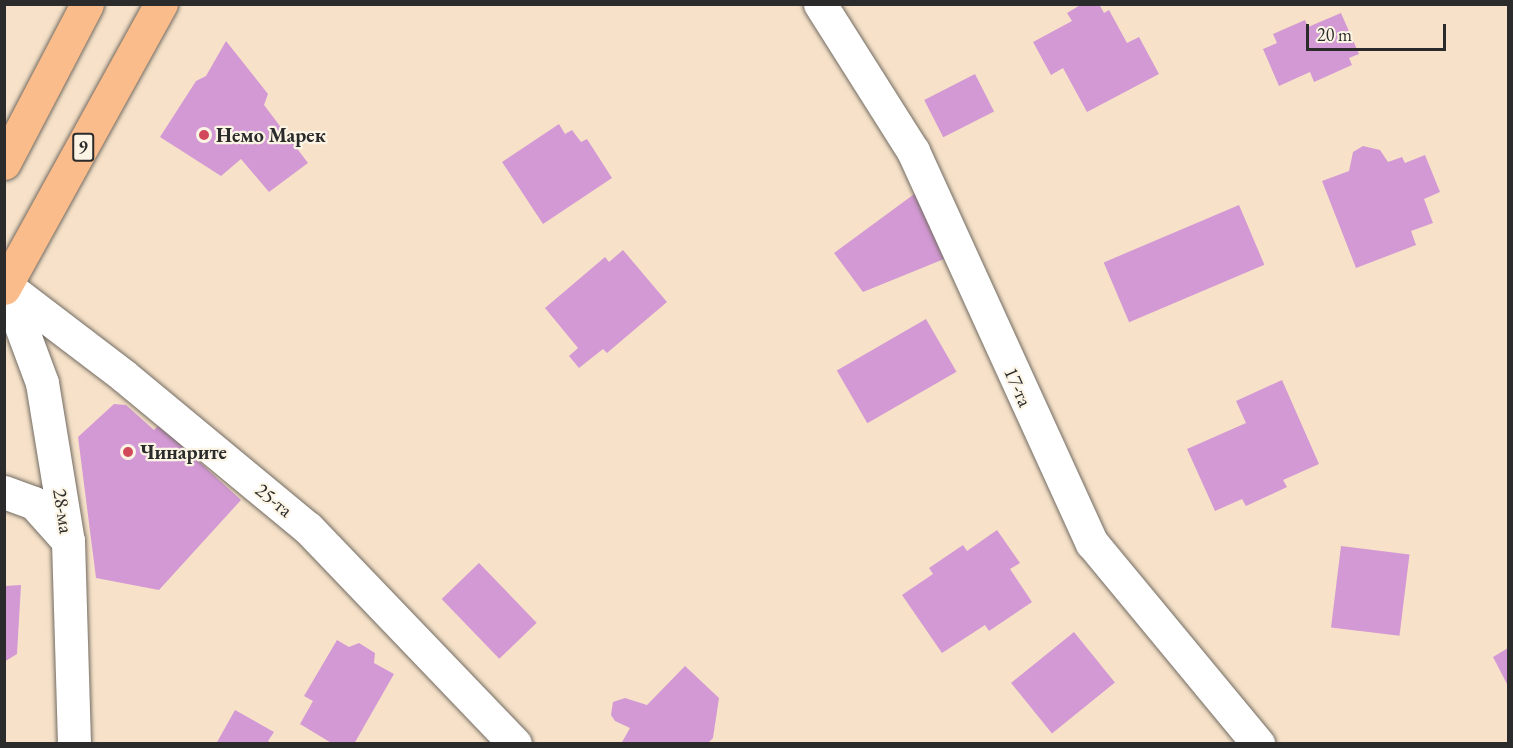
<!DOCTYPE html>
<html>
<head>
<meta charset="utf-8">
<style>
	body { margin:0 }
	#map { position:relative; width:1513px; height:748px; overflow:hidden; background:#f7e2c9; font-family:"EB Garamond",serif }
	div>[style] { position:absolute }
	.building>* { inset:0; background:#d399d4; transform-origin:0 0 }
	.roads { filter:drop-shadow(0 0 2px #726b62) drop-shadow(0 0 2px #726b62) }
	.minor>* { height:33px; margin:-16.5px; padding:0 16.5px; transform-origin:16.5px; border-radius:16.5px; background:#fff }
	.trunk>* { height:33px; margin:-16.5px; padding:0 16.5px; transform-origin:16.5px; border-radius:16.5px; background:#fabc8b }
	.dots>* { width:16px; height:16px; translate:-50% -50%; box-sizing:border-box; border:3px solid #fcf5e5; border-radius:50% }
	span { translate:-50% -50%; white-space:nowrap; text-align:center; line-height:1.15; -webkit-text-stroke:4.5px #fcf5e5; paint-order:stroke }
	.shield-label span { padding:2px 4px; background:#fcf5e5; border:2px solid; border-radius:4px; -webkit-text-stroke-width:0 }
	.shield-label { font-size:18px; color:#2b2b2b; font-weight:700 }
	.poi-label { font-size:20px; color:#2b2b2b; font-weight:700 }
	.left { translate:0 -50%; text-align:left }
	.street-label { font-size:20px; color:#2b2b2b }
	.frame { position:absolute; inset:0; border:6px solid #2b2b2b; pointer-events:none }
	.scale { position:absolute; left:1306px; top:24px; width:140px; height:27px; box-sizing:border-box; border:3px solid #2b2b2b; border-top:0; padding-left:8px; font-size:18px; line-height:21px; white-space:nowrap; color:#2b2b2b; -webkit-text-stroke:4px #fcf5e5; paint-order:stroke }
</style>
</head>
<body>
<div id="map">
	<div class="building">
		<div style="clip-path:polygon(1082px 4px,1099px 4px,1104px 13px,1109px 10px,1127px 43px,1139px 37px,1159px 74px,1087px 112px,1063px 68px,1051px 75px,1033px 42px,1072px 21px,1067px 13px)"></div>
		<div style="clip-path:polygon(1341px 13px,1359px 54px,1349px 58px,1352px 65px,1314px 82px,1310px 72px,1279px 86px,1263px 49px,1277px 43px,1273px 34px,1305px 20px,1308px 27px)"></div>
		<div style="clip-path:polygon(226px 41px,268px 94px,264px 105px,308px 163px,269px 192px,241px 159px,221px 176px,160px 137px,196px 81px,206px 76px)"></div>
		<div style="left:975px;top:74px;width:42px;height:57px;rotate:63deg"></div>
		<div style="clip-path:polygon(559px 124px,565px 134px,572px 130px,581px 142px,587px 139px,612px 178px,543px 224px,502px 162px)"></div>
		<div style="clip-path:polygon(1363px 146px,1380px 150px,1388px 162px,1402px 157px,1405px 163px,1425px 155px,1440px 192px,1424px 199px,1433px 223px,1411px 231px,1416px 245px,1356px 268px,1322px 181px,1349px 171px,1353px 152px)"></div>
		<div style="clip-path:polygon(917px 192px,944px 259px,863px 292px,834px 253px)"></div>
		<div style="left:1239px;top:205px;width:65px;height:147px;rotate:67deg"></div>
		<div style="clip-path:polygon(623px 250px,667px 302px,607px 353px,603px 349px,579px 368px,569px 356px,578px 348px,545px 308px,605px 257px,609px 262px)"></div>
		<div style="left:926px;top:319px;width:61px;height:103px;rotate:60deg"></div>
		<div style="clip-path:polygon(1282px 380px,1319px 464px,1283px 480px,1287px 487px,1246px 506px,1242px 499px,1215px 511px,1187px 449px,1246px 423px,1236px 401px)"></div>
		<div style="clip-path:polygon(114px 404px,126px 405px,154px 430px,159px 425px,241px 500px,159px 590px,96px 578px,78px 437px)"></div>
		<div style="clip-path:polygon(997px 530px,1020px 563px,1010px 569px,1032px 602px,989px 631px,985px 625px,942px 653px,902px 595px,933px 574px,929px 568px,963px 545px,967px 551px)"></div>
		<div style="left:1341px;top:546px;width:69px;height:82px;rotate:7deg"></div>
		<div style="left:479px;top:563px;width:83px;height:52px;rotate:46deg"></div>
		<div style="clip-path:polygon(21px 585px,17px 654px,4px 662px,4px 586px)"></div>
		<div style="left:1074px;top:632px;width:65px;height:81px;rotate:51deg"></div>
		<div style="clip-path:polygon(337px 640px,349px 647px,359px 643px,375px 653px,374px 663px,394px 674px,354px 744px,333px 744px,300px 724px,313px 701px,304px 696px)"></div>
		<div style="clip-path:polygon(1508px 648px,1508px 686px,1493px 657px)"></div>
		<div style="clip-path:polygon(685px 666px,719px 698px,713px 738px,707px 744px,621px 744px,630px 728px,615px 721px,611px 715px,613px 702px,625px 698px,647px 705px)"></div>
		<div style="clip-path:polygon(235px 710px,274px 732px,268px 741px,272px 744px,216px 744px)"></div>
	</div>
	<div class="roads">
		<div class="minor">
			<div style="left:820px;top:4px;width:174px;rotate:57.7deg"></div>
			<div style="left:913px;top:151px;width:431px;rotate:65.5deg"></div>
			<div style="left:1092px;top:543px;width:261px;rotate:50.4deg"></div>
			<div style="left:6px;top:286px;width:148px;rotate:37.3deg"></div>
			<div style="left:124px;top:376px;width:239px;rotate:39.6deg"></div>
			<div style="left:308px;top:528px;width:299px;rotate:46.2deg"></div>
			<div style="left:6px;top:286px;width:103px;rotate:69.6deg"></div>
			<div style="left:42px;top:383px;width:160px;rotate:80.7deg"></div>
			<div style="left:68px;top:541px;width:203px;rotate:88.3deg"></div>
			<div style="left:4px;top:492px;width:32px;rotate:20deg"></div>
			<div style="left:34px;top:503px;width:51px;rotate:48.2deg"></div>
		</div>
		<div class="trunk">
			<div style="left:4px;top:163px;width:179px;rotate:-62.4deg"></div>
			<div style="left:4px;top:288px;width:325px;rotate:-61.1deg"></div>
		</div>
	</div>
	<div class="dots">
		<div style="left:204px;top:135px;background:#d1495b"></div>
		<div style="left:128px;top:452px;background:#d1495b"></div>
	</div>
	<div class="shield-label">
		<span style="left:83px;top:147px">9</span>
	</div>
	<div class="poi-label">
		<span class="left" style="left:216px;top:135px">Немо Марек</span>
		<span class="left" style="left:140px;top:452px">Чинарите</span>
	</div>
	<div class="street-label">
		<span style="left:1018px;top:387px;rotate:66deg">17-та</span>
		<span style="left:274px;top:500px;rotate:39deg">25-та</span>
		<span style="left:63px;top:511px;rotate:81deg">28-ма</span>
	</div>
	<div class="frame"></div>
	<div class="scale">20 m</div>
</div>
</body>
</html>
